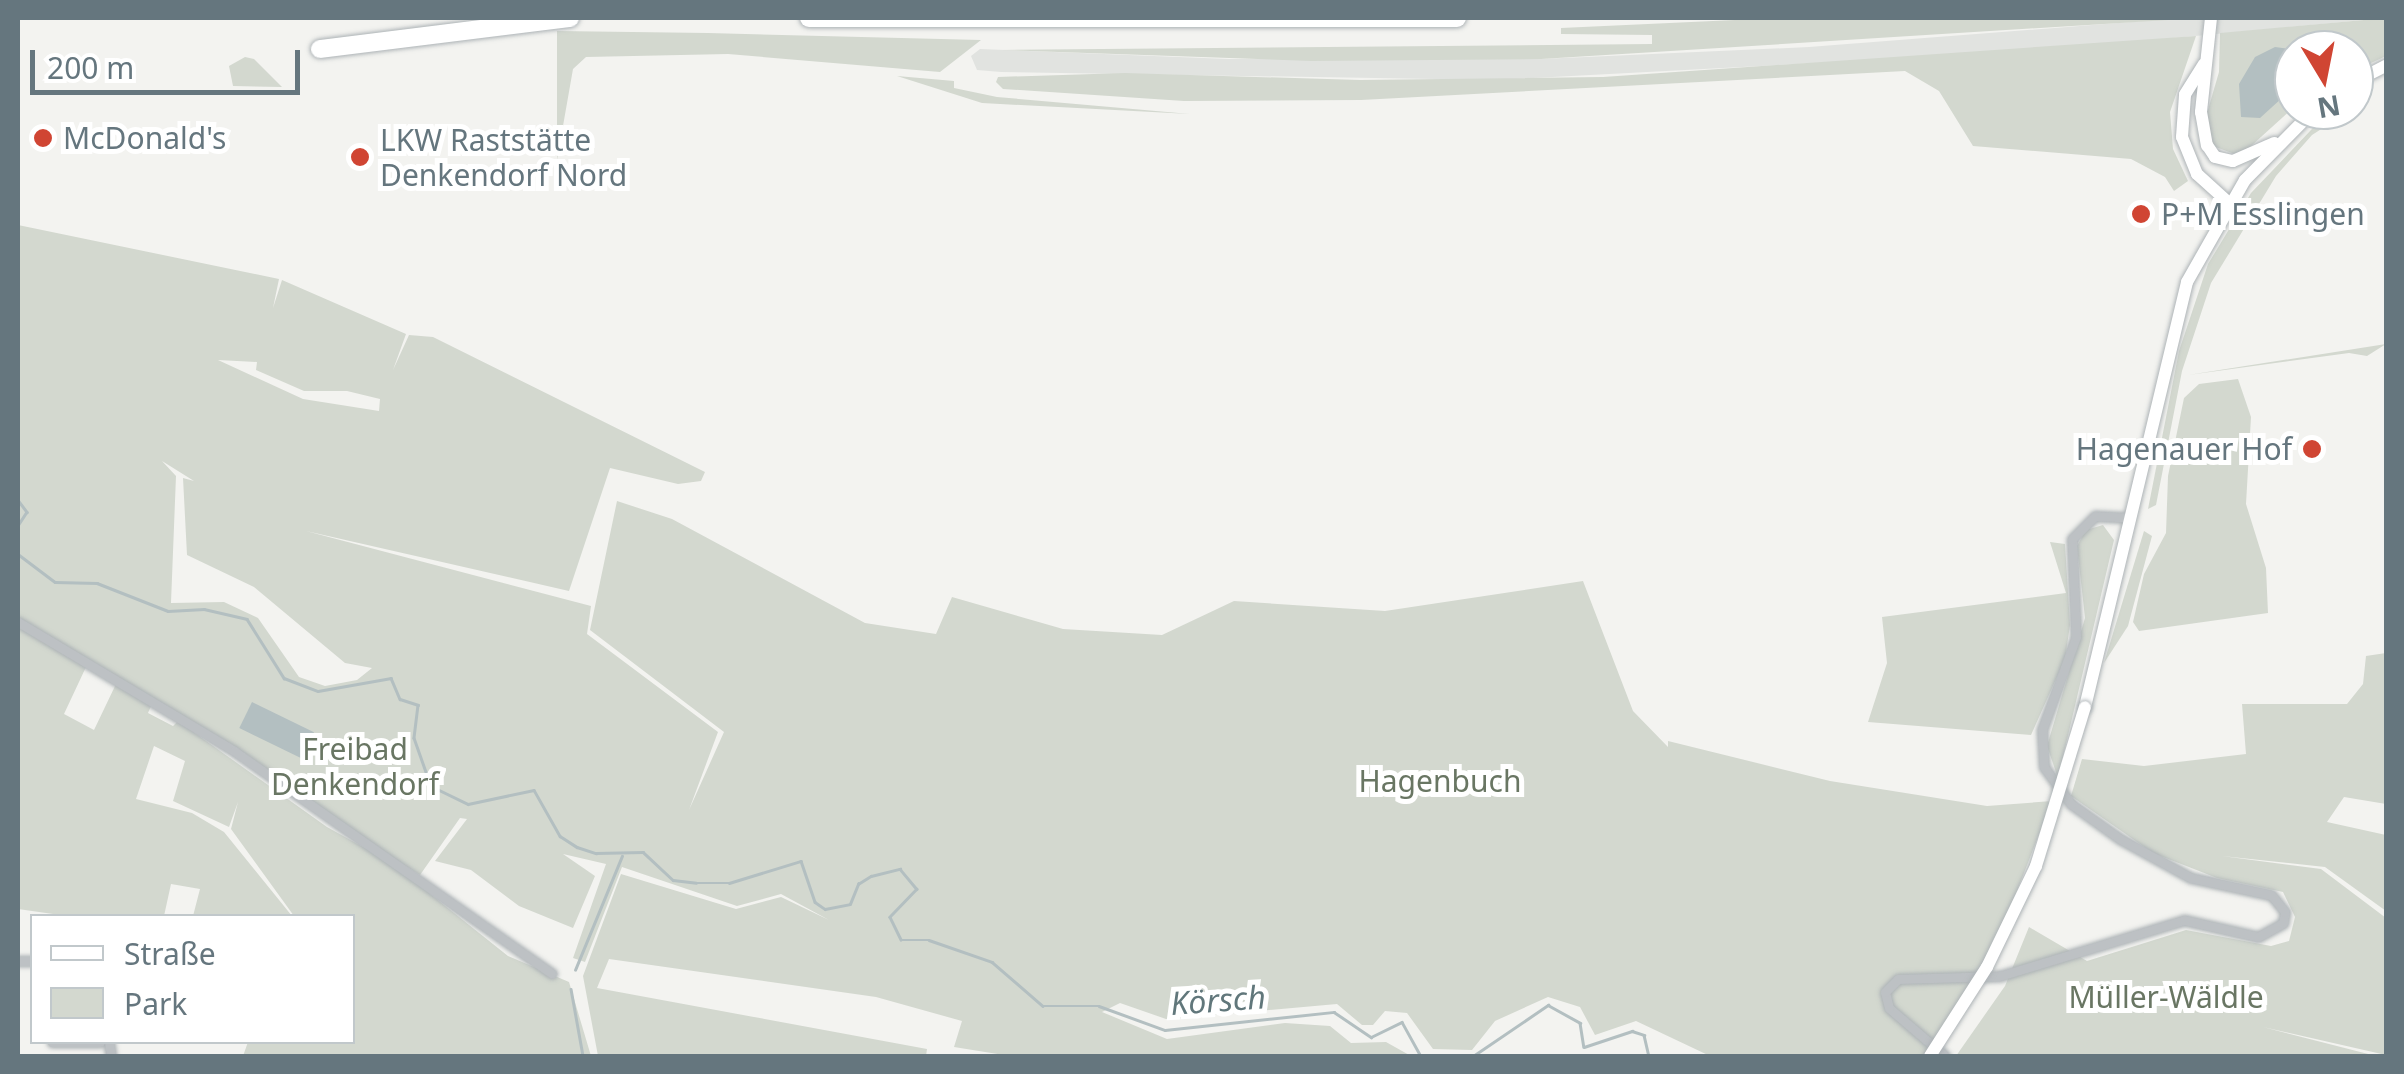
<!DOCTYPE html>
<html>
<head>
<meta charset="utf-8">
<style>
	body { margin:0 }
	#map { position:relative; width:2404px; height:1074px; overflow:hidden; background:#f3f3f0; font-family:"Noto Sans",sans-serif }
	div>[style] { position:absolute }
	.built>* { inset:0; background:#e1e3e0 }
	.green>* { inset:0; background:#d3d8cf }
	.water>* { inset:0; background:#b3bfc1; transform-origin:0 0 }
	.stream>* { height:2.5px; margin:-1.25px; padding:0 1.25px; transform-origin:1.25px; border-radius:1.25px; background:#b3bfc1 }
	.roads { filter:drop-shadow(0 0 2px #adb3b6) drop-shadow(0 0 2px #adb3b6) }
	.minor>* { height:9px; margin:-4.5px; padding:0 4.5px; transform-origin:4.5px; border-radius:4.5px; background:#bdc1c4 }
	.secondary>* { height:12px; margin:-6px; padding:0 6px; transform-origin:6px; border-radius:6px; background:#fff }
	.motorway>* { height:18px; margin:-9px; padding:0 9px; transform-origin:9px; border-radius:9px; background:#fff }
	.bridges { filter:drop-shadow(0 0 2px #adb3b6) drop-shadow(0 0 2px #adb3b6) }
	.secondary-bridge>* { height:12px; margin:-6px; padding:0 6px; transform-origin:6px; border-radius:6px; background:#fff }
	.dots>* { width:28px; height:28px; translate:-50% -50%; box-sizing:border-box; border:5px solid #fff; border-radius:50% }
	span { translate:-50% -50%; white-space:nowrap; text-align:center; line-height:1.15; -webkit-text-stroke:10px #fff; paint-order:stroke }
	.poi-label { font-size:30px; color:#65767e }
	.left { translate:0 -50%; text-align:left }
	.right { translate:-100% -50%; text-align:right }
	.park-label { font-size:30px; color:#697663 }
	.water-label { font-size:32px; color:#61777b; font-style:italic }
	.frame { position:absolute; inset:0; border:20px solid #65767e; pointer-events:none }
	.legend { position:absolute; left:30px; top:914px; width:325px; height:130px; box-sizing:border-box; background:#fff; border:2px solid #c1c8cb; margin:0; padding:12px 18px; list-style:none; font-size:30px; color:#65767e }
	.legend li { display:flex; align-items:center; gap:20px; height:50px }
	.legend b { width:50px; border:2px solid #c1c8cb }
	.north { position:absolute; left:2274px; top:30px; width:100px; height:100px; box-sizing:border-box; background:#fff; border:2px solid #c1c8cb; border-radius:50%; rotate:170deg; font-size:28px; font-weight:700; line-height:40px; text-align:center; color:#65767e }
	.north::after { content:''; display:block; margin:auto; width:35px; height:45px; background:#d04533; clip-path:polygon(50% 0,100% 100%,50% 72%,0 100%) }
	.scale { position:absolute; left:30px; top:50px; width:270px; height:45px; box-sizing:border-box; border:5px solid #65767e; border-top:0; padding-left:12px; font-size:30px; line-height:35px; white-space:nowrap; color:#65767e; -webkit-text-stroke:8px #fff; paint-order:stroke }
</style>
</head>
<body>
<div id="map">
	<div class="built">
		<div style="clip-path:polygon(2386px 18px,2023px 52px,1496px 80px,1001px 72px,977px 70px,971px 56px,980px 49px,1229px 59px,1541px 59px,1809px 47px,2169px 19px)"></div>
	</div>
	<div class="green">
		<div style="clip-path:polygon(1778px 18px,2200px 18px,1541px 59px,1311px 61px,1002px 50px,1652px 44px,1652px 35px,1561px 34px,1561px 28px)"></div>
		<div style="clip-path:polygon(2386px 18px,2386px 56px,2354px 71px,2354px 50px,2294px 50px,2294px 107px,2240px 156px,2213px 146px,2205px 120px,2219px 72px,2220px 33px)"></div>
		<div style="clip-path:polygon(557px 31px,708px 33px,981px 40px,940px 72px,728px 54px,586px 57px,573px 69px,557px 160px)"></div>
		<div style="clip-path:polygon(2196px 36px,2170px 112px,2173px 149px,2188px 181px,2174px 191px,2165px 177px,2131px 159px,1973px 146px,1939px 91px,1905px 71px,1361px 100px,1184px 101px,1003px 89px,996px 82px,998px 77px,1125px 73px,1360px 80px,1603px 77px)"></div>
		<div style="clip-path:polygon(245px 57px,254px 59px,282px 87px,233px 86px,229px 66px)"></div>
		<div style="clip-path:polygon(897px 76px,954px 81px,954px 88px,997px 97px,1190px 114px,982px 103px)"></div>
		<div style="clip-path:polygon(2330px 110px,2351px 110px,2312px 135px,2276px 176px,2211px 283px,2182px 371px,2156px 505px,2148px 509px,2179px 351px,2208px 264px,2251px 193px)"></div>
		<div style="clip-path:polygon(evenodd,18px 225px,279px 279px,273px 308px,282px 280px,406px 334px,393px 370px,409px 335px,433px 337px,705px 472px,701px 481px,678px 484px,610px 468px,569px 591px,306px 531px,591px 606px,587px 634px,718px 732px,689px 810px,724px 732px,590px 630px,617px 501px,672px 519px,865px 623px,936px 634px,952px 597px,1063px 629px,1162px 635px,1234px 601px,1385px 611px,1583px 581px,1633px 711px,1668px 747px,1668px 741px,1830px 781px,1987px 806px,2052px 801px,1999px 937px,1927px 1056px,1710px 1056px,1636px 1021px,1595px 1035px,1580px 1007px,1548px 997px,1495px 1021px,1472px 1050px,1433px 1049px,1407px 1013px,1385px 1011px,1373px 1025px,1362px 1025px,1337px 1004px,1166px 1019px,1120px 1003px,1102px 1012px,1167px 1039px,1285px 1023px,1330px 1026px,1351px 1043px,1386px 1042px,1411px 1056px,1010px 1056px,954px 1047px,962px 1021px,876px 997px,609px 959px,597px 988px,927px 1049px,926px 1056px,968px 1056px,598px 1056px,583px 976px,621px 874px,736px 909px,781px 897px,829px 920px,781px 894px,737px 906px,622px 867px,585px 962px,573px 958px,606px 864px,563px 854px,595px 876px,573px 928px,519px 906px,471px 870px,435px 861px,467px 819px,460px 818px,420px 875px,18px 618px,18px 225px,218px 360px,257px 362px,256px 370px,304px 391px,347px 391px,380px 399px,379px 411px,303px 399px,218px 360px,18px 225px,162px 461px,194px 481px,183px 478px,187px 555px,254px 587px,345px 663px,372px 668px,357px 680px,325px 686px,299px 677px,258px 618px,224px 602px,171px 603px,176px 476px,162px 461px)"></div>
		<div style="clip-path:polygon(2386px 344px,2367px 356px,2349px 353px,2188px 375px)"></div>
		<div style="clip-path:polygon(2238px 379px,2251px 417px,2246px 504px,2266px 568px,2268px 613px,2139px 631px,2133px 622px,2144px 574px,2166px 533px,2168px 476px,2184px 398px,2199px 384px)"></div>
		<div style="clip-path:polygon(2103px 525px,2114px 540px,2058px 778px,2047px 746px,2085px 618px,2077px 546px,2086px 530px)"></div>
		<div style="clip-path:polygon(2144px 531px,2152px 536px,2128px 626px,2104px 663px)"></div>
		<div style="clip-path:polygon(2050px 542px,2065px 544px,2070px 625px,2065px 659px,2031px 735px,1868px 722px,1887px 663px,1882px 617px,2066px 593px)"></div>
		<div style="clip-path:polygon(18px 624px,86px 667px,64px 714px,94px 730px,116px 684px,151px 706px,148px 713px,173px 726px,178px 721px,327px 827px,390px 862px,508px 956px,569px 982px,591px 1056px,243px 1056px,248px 1042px,352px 1042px,352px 916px,294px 916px,231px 829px,238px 802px,229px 827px,173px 801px,185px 761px,154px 746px,136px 799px,192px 813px,224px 832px,292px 916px,193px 916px,200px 889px,171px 884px,164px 916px,67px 916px,18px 909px)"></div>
		<div style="clip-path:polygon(2386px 653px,2386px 804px,2344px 797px,2327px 822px,2386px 835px,2386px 911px,2325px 867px,2222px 856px,2321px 869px,2386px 918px,2386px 1055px,2263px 1027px,2376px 1056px,1956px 1056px,2005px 986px,2029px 927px,2087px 961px,2186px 930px,2271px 946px,2289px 941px,2295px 917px,2283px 892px,2217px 878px,2153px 853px,2071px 796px,2082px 759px,2144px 766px,2246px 754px,2242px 704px,2347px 704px,2363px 684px,2366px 656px)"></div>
	</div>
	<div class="water">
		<div style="clip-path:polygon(2338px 40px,2355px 49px,2294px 50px,2294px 87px,2260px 118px,2241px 117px,2239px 84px,2255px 57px,2275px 47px,2296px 50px)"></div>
		<div style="left:252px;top:702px;width:69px;height:29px;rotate:26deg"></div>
	</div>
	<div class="stream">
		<div style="left:18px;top:500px;width:15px;rotate:53deg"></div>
		<div style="left:27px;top:512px;width:17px;rotate:123deg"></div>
		<div style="left:18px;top:554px;width:46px;rotate:37.1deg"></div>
		<div style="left:55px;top:582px;width:42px;rotate:1.4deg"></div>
		<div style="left:97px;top:583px;width:76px;rotate:21.5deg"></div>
		<div style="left:168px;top:611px;width:36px;rotate:-3deg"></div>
		<div style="left:204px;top:609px;width:44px;rotate:13.1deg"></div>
		<div style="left:247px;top:619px;width:70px;rotate:57.9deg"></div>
		<div style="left:284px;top:678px;width:36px;rotate:21deg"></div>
		<div style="left:318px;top:691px;width:74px;rotate:-10.1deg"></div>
		<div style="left:391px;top:678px;width:23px;rotate:67deg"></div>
		<div style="left:400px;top:699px;width:19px;rotate:18deg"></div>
		<div style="left:418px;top:705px;width:33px;rotate:97deg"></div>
		<div style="left:414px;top:738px;width:51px;rotate:70.5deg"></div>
		<div style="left:431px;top:786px;width:41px;rotate:25.9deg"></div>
		<div style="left:468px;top:804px;width:67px;rotate:-12deg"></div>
		<div style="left:534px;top:790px;width:53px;rotate:60.5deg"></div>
		<div style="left:560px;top:836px;width:20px;rotate:33deg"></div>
		<div style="left:577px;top:847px;width:20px;rotate:18deg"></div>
		<div style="left:596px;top:853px;width:47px;rotate:-1.2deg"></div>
		<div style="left:643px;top:852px;width:41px;rotate:43deg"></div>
		<div style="left:673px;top:880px;width:23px;rotate:7deg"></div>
		<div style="left:696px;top:883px;width:33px"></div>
		<div style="left:729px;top:883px;width:75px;rotate:-17deg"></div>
		<div style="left:801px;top:861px;width:43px;rotate:71.1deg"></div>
		<div style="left:815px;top:902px;width:12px;rotate:35deg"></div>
		<div style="left:825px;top:909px;width:25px;rotate:-11deg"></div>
		<div style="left:850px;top:904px;width:22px;rotate:-68deg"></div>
		<div style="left:858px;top:884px;width:15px;rotate:-32deg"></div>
		<div style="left:871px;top:876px;width:30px;rotate:-14deg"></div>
		<div style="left:900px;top:869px;width:26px;rotate:50deg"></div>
		<div style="left:917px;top:889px;width:39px;rotate:134deg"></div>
		<div style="left:890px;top:917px;width:25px;rotate:64deg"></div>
		<div style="left:901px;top:940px;width:28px"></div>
		<div style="left:929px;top:940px;width:67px;rotate:19.2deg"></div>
		<div style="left:992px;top:962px;width:67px;rotate:40.8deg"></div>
		<div style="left:1043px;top:1006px;width:56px"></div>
		<div style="left:1099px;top:1006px;width:70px;rotate:20deg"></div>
		<div style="left:1165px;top:1030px;width:170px;rotate:-6.1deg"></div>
		<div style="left:1334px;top:1012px;width:45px;rotate:34deg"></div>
		<div style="left:1371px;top:1037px;width:34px;rotate:-26deg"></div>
		<div style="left:1402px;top:1022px;width:39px;rotate:61deg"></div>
		<div style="left:575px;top:970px;width:123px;rotate:-67.6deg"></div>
		<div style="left:571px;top:989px;width:68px;rotate:79.8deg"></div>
		<div style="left:1473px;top:1056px;width:91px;rotate:-34.2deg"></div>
		<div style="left:1548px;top:1005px;width:37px;rotate:29deg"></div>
		<div style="left:1580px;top:1023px;width:24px;rotate:81deg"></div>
		<div style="left:1584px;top:1047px;width:51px;rotate:-18.4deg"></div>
		<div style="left:1632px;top:1031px;width:13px;rotate:18deg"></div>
		<div style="left:1644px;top:1035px;width:22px;rotate:77deg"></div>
	</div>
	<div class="roads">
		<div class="minor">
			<div style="left:18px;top:622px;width:252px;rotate:30.8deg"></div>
			<div style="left:234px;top:751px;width:388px;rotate:35deg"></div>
			<div style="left:18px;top:961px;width:14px"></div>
			<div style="left:52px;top:1042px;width:48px"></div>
			<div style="left:109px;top:1042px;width:14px;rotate:82deg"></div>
			<div style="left:1945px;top:1056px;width:74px;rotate:-139.4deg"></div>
			<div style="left:1889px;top:1008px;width:16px;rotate:-104deg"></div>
			<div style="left:1885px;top:992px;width:18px;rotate:-45deg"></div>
			<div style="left:1898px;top:979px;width:102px;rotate:-1.7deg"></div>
			<div style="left:2000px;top:976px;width:192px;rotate:-16.9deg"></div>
			<div style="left:2184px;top:920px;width:76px;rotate:12.9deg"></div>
			<div style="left:2258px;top:937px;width:29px;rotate:-29deg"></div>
			<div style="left:2283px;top:923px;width:11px;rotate:-80deg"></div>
			<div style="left:2285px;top:912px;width:22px;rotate:-129deg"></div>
			<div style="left:2271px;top:895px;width:82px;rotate:-168deg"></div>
			<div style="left:2191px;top:878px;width:81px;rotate:-151.2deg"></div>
			<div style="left:2120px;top:839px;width:60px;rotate:-144.5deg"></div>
			<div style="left:2071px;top:804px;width:46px;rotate:-126.1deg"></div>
			<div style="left:2044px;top:767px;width:37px;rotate:-93deg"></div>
			<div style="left:2042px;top:730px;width:99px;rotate:-69.9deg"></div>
			<div style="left:2076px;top:637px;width:98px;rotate:-92.3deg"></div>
			<div style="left:2072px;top:539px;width:33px;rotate:-45deg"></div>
			<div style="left:2095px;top:516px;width:35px;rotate:3deg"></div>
		</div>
		<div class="secondary">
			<div style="left:2211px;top:18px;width:95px;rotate:96.1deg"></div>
			<div style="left:2201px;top:112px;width:34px;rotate:80deg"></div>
			<div style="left:2207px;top:145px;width:14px;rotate:56deg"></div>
			<div style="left:2215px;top:157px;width:18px;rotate:13deg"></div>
			<div style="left:2233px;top:161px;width:45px;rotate:-23.7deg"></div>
			<div style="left:2204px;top:64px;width:36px;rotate:122deg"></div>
			<div style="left:2185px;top:95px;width:42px;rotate:94.1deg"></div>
			<div style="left:2182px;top:137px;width:40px;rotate:68deg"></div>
			<div style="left:2197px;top:174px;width:43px;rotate:42.2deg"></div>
			<div style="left:2354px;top:82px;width:36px;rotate:-27deg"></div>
			<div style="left:2085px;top:707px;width:437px;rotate:-76.5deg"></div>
			<div style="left:2187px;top:282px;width:117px;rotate:-60.4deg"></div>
			<div style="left:2245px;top:180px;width:98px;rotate:-45.4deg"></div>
		</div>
		<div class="motorway">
			<div style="left:809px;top:18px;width:648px"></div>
			<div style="left:320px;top:49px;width:252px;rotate:-7.1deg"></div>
		</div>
	</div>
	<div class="bridges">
		<div class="secondary-bridge">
			<div style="left:1930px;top:1056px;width:106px;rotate:-57.4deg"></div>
			<div style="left:1987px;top:967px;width:112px;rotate:-64.1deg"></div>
			<div style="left:2036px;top:866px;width:166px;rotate:-72.9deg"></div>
		</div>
	</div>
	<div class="dots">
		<div style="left:43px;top:138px;background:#d04533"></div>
		<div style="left:360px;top:157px;background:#d04533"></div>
		<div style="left:2141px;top:214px;background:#d04533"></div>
		<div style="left:2312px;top:449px;background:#d04533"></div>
	</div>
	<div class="poi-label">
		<span class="left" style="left:63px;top:138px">McDonald's</span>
		<span class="left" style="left:380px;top:157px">LKW Raststätte<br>Denkendorf Nord</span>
		<span class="left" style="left:2161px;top:214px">P+M Esslingen</span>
		<span class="right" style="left:2292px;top:449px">Hagenauer Hof</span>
	</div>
	<div class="park-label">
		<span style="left:355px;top:766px">Freibad<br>Denkendorf</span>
		<span style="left:1440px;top:781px">Hagenbuch</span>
		<span style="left:2166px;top:997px">Müller-Wäldle</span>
	</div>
	<div class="water-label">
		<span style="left:1218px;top:1000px;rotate:-4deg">Körsch</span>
	</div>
	<div class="frame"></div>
	<ul class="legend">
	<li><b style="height:12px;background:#fff"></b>Straße</li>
	<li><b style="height:28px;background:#d3d8cf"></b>Park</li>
	</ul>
	<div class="north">N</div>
	<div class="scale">200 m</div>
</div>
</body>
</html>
